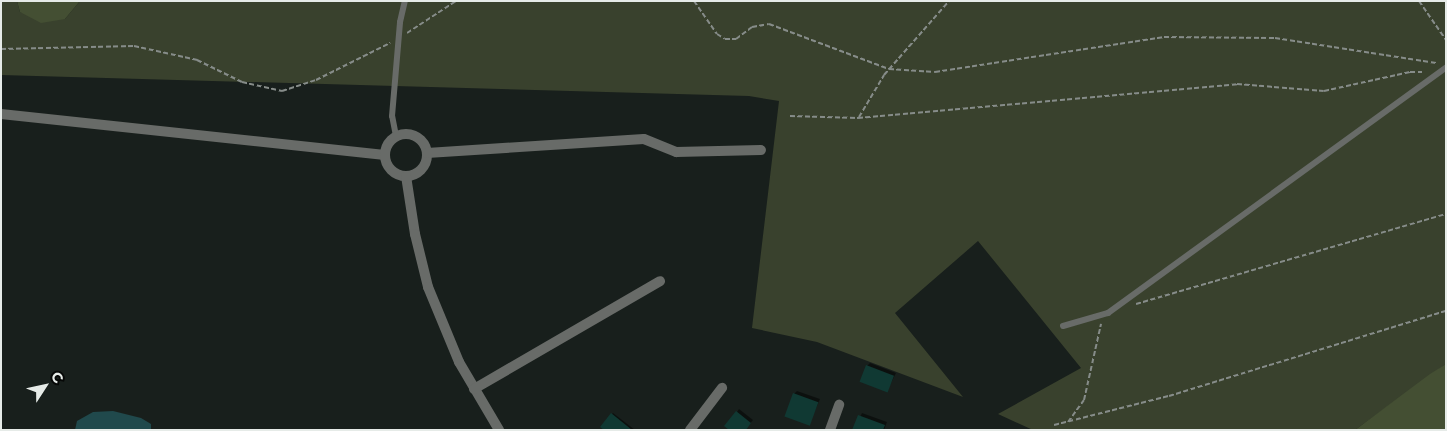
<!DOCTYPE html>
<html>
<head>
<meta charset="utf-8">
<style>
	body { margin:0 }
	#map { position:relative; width:1447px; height:431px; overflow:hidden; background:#181f1c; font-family:Montserrat,sans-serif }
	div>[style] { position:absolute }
	.green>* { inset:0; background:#39412d }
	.forest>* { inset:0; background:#444f33 }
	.water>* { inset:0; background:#20494c }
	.shadow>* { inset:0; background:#0007 }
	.building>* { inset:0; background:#103933; transform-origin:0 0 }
	.path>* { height:2px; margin-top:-1px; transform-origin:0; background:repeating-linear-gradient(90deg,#868c89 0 5px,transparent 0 7.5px) }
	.lane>* { height:6px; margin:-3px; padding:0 3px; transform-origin:3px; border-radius:3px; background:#686b68 }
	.street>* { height:10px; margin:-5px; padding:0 5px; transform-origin:5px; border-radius:5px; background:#686b68 }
	.street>.ring { margin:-5px; padding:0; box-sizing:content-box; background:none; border:10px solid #686b68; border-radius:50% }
	span { translate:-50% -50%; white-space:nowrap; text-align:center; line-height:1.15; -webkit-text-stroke:4px #060807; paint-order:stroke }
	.frame { position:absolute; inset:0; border:2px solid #e6ebe8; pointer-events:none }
	.north { position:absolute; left:20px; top:361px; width:50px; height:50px; -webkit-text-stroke:4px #060807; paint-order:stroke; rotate:55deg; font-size:14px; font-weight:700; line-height:20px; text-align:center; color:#e6ebe8 }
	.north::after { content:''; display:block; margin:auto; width:18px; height:22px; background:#e6ebe8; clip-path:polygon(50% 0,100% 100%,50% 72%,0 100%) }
</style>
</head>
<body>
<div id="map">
	<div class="green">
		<div style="clip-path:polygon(1px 1px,17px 1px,20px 12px,65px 19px,80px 1px,1446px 1px,1446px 364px,1355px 430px,1033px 430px,998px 414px,1081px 368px,978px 241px,895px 313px,963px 397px,817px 342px,752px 328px,779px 101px,749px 96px,1px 75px)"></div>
	</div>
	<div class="forest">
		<div style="clip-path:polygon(17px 1px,80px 1px,65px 19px,41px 23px,20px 12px)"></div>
		<div style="clip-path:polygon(1446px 364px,1446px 430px,1355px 430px,1430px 374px)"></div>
	</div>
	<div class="water">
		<div style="clip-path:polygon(113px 411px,141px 418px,151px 424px,151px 430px,75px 430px,77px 421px,93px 412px)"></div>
	</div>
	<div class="shadow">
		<div style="clip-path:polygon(870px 363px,896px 373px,887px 391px,867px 366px)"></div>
		<div style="clip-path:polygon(797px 391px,820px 399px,809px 424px,794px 394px)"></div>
		<div style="clip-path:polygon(739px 409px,753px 420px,745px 430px,737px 412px)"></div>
		<div style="clip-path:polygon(613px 413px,635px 430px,606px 430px,602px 426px)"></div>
		<div style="clip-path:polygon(862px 413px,887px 422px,884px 430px,854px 430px)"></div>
	</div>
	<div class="building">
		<div style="left:866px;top:365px;width:30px;height:18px;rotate:21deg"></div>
		<div style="left:793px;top:393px;width:27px;height:25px;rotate:20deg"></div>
		<div style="clip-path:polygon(736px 411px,751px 423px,746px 430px,729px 430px,724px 426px)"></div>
		<div style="clip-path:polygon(611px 413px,632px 430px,604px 430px,600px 427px)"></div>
		<div style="clip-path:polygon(858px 415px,885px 425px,883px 430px,852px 430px)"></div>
	</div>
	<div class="path">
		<div style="left:694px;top:1px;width:40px;rotate:55.1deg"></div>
		<div style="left:717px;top:34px;width:9px;rotate:32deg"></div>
		<div style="left:725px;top:39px;width:11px"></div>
		<div style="left:736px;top:39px;width:20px;rotate:-37deg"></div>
		<div style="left:752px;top:27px;width:17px;rotate:-10deg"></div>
		<div style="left:769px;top:24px;width:128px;rotate:20.6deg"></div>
		<div style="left:889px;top:69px;width:46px;rotate:3.7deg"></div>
		<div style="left:935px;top:72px;width:232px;rotate:-8.7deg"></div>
		<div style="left:1164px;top:37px;width:111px;rotate:0.5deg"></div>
		<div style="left:1275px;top:38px;width:163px;rotate:8.8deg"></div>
		<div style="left:1419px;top:1px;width:47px;rotate:55.3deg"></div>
		<div style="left:407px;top:33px;width:59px;rotate:-33.1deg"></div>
		<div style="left:1px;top:49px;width:133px;rotate:-1.3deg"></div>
		<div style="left:134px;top:46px;width:65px;rotate:12.5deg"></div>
		<div style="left:197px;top:60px;width:50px;rotate:26.1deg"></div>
		<div style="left:242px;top:82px;width:41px;rotate:12.7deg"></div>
		<div style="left:282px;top:91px;width:36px;rotate:-18deg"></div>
		<div style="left:316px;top:80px;width:83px;rotate:-26.6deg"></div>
		<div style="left:790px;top:116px;width:68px;rotate:1.7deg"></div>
		<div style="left:858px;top:118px;width:381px;rotate:-5.1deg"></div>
		<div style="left:1237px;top:84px;width:87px;rotate:4.6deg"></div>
		<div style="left:1324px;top:91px;width:88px;rotate:-12.5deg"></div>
		<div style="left:1410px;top:72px;width:12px"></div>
		<div style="left:859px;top:117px;width:49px;rotate:-59.2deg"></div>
		<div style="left:884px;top:75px;width:98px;rotate:-48.7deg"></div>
		<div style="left:1136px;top:304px;width:323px;rotate:-16.2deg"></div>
		<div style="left:1068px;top:422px;width:27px;rotate:-54deg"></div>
		<div style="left:1084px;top:400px;width:78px;rotate:-77.4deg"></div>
		<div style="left:1054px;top:425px;width:119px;rotate:-14.2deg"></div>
		<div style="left:1169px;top:396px;width:290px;rotate:-17.1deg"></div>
	</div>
	<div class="lane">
		<div style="left:396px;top:136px;width:20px;rotate:-101deg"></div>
		<div style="left:392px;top:116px;width:94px;rotate:-85.1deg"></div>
		<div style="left:400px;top:22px;width:22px;rotate:-77deg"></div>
		<div style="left:1063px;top:326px;width:47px;rotate:-16.1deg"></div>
		<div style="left:1108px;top:313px;width:418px;rotate:-36deg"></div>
	</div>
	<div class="street">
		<div style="left:1px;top:114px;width:386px;rotate:6.1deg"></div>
		<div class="ring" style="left:385px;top:134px;width:32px;height:32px"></div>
		<div style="left:427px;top:153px;width:217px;rotate:-3.7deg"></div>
		<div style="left:644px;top:139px;width:35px;rotate:22deg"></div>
		<div style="left:676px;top:152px;width:85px;rotate:-1.3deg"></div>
		<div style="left:406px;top:176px;width:59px;rotate:81.2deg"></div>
		<div style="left:415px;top:234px;width:55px;rotate:76.2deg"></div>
		<div style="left:428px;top:287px;width:81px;rotate:67.5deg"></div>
		<div style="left:459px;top:362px;width:79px;rotate:59.5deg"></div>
		<div style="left:474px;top:389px;width:215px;rotate:-30.1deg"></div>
		<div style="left:690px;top:430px;width:53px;rotate:-52.7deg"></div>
		<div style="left:830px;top:430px;width:27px;rotate:-70deg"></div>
	</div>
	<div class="frame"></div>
	<div class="north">С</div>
</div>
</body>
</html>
